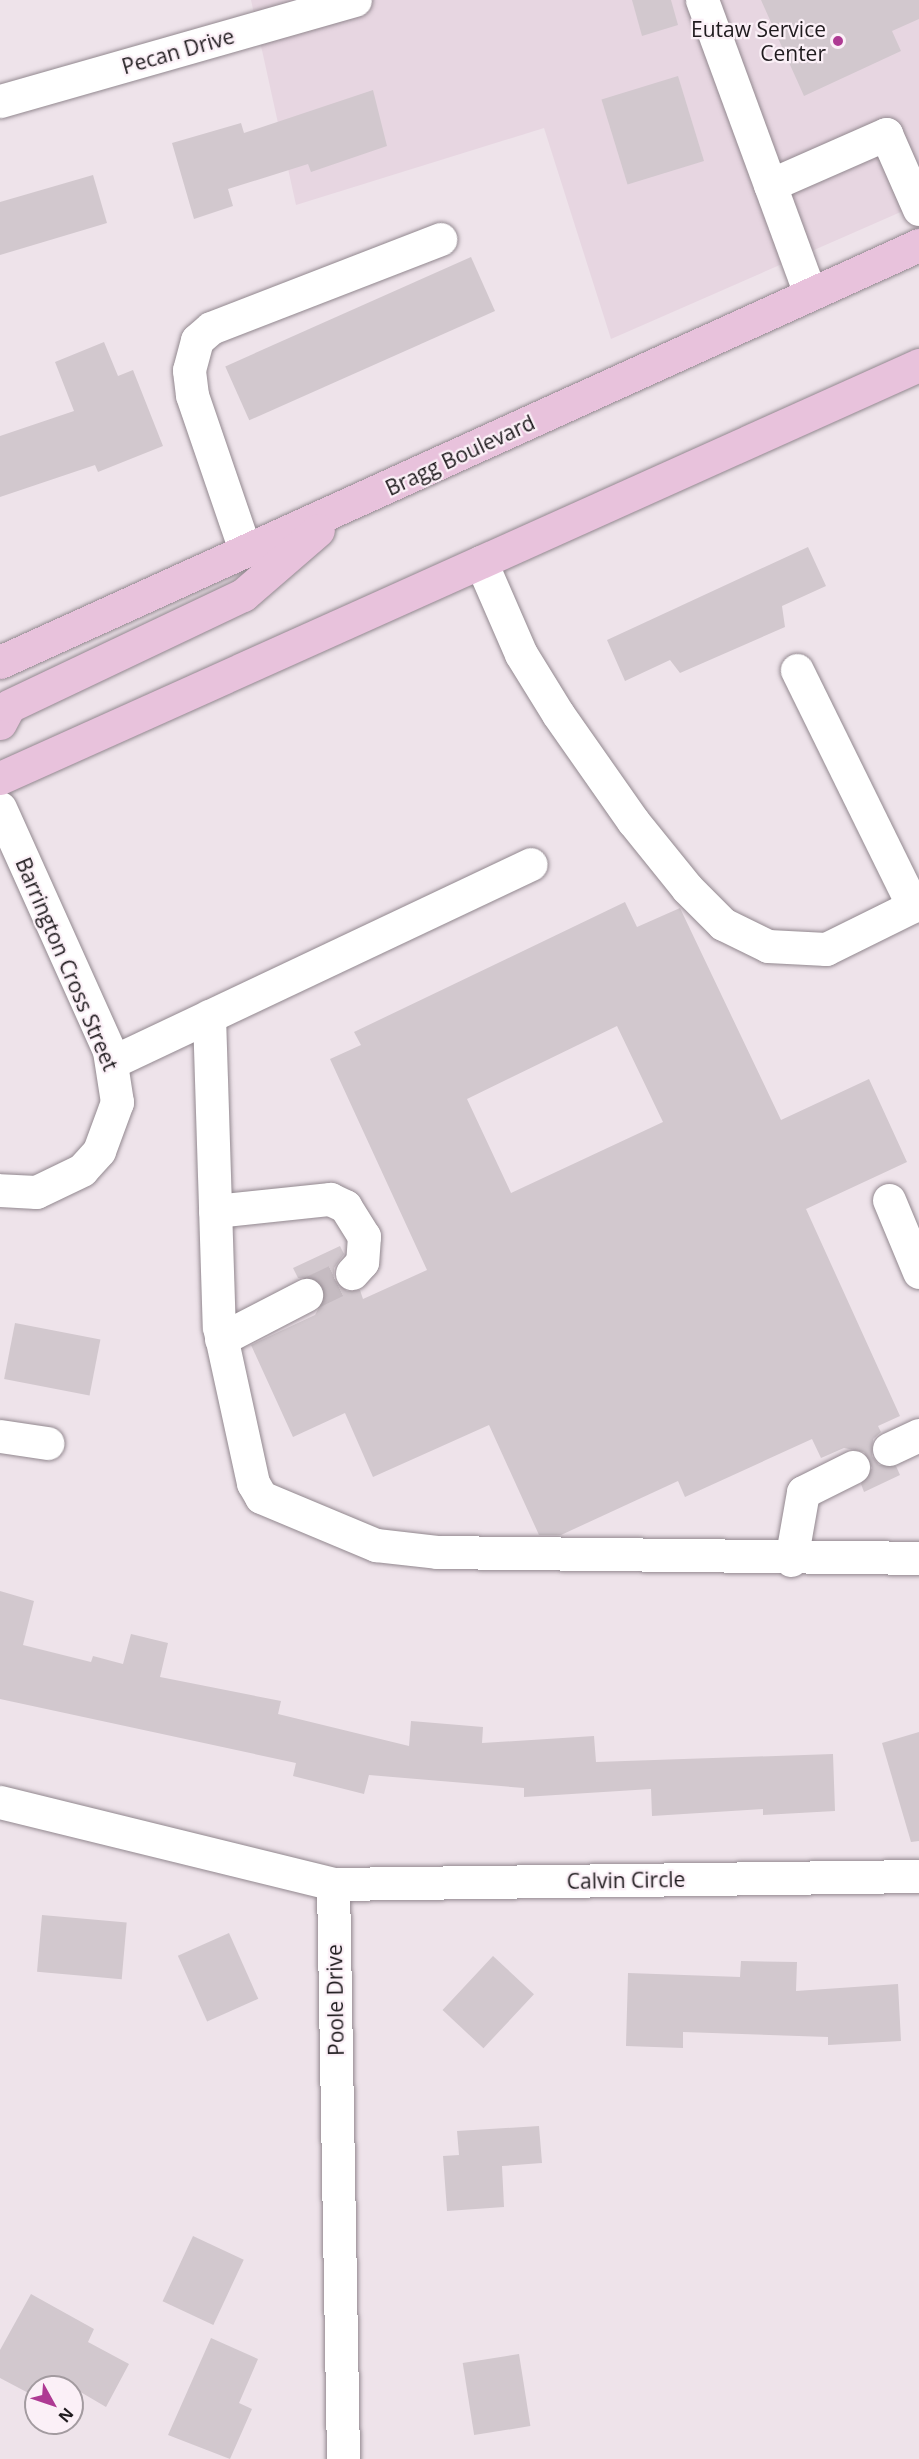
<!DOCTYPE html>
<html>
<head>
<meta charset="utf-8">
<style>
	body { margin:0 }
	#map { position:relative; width:919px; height:2459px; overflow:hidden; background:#eee3ea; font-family:"Open Sans",sans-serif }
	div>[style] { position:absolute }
	.built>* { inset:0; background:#e7d6e1 }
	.building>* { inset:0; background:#d2c8ce; transform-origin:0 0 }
	.minor-tunnel>* { height:33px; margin-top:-16.5px; transform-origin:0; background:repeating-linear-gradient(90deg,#c5bbc1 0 33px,transparent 0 49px) }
	.roads { filter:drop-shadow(0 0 2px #92888f) drop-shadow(0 0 2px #92888f) }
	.minor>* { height:33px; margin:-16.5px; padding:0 16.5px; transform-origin:16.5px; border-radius:16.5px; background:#fff }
	.major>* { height:33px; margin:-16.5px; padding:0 16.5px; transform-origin:16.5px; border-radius:16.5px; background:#e8c2dc }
	.dots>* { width:16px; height:16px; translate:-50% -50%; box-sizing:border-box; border:3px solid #fbf0f7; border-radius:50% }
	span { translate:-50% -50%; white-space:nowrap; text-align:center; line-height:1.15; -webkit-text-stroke:4.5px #fbf0f7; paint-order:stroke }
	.poi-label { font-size:21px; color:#1f1b1e }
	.right { translate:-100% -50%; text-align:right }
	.street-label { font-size:21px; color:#1f1b1e }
	.north { position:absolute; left:24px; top:2375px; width:60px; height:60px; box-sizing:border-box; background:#fbf0f7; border:2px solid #a39ba0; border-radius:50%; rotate:130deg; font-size:16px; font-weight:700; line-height:24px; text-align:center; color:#1f1b1e }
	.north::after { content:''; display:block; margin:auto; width:21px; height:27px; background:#ae3a93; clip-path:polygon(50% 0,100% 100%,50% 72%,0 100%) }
</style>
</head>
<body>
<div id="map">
	<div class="built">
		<div style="clip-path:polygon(251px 0,919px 0,919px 204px,611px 339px,544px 128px,296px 205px)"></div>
	</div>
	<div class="building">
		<div style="clip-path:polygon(632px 0,671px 0,678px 25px,642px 36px)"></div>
		<div style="clip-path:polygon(761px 0,919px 0,919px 19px,892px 31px,901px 51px,804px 96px)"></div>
		<div style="left:678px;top:76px;width:89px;height:80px;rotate:73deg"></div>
		<div style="clip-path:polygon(373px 90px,387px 146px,311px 172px,308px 164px,228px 189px,233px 206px,194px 219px,172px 143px,241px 123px,244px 133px)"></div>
		<div style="clip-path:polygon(93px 175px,107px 223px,0 255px,0 202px)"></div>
		<div style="left:471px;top:257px;width:59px;height:269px;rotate:66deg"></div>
		<div style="clip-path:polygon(104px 342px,118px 376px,133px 370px,163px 446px,98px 472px,95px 465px,0 497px,0 436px,74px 411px,55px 362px)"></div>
		<div style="clip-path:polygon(808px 547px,826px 586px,782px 606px,785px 627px,680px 673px,670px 660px,625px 681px,607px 640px)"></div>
		<div style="clip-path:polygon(evenodd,625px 902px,637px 927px,680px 908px,781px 1120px,869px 1079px,907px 1162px,806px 1209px,900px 1416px,878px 1426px,881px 1432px,873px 1439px,872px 1456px,879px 1465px,896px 1466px,900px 1475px,864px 1492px,861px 1484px,872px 1468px,864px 1452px,844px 1448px,821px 1458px,812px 1439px,685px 1497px,678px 1481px,561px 1535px,539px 1535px,489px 1425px,373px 1477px,345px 1413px,293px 1437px,251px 1345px,315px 1315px,325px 1296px,323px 1287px,316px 1279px,298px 1278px,293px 1268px,340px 1246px,344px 1254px,334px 1268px,334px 1279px,347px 1291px,360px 1290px,363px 1299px,427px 1270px,330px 1059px,361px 1045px,354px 1032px,625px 902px,617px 1026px,663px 1122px,511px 1193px,467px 1099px,617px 1026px)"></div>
		<div style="left:15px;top:1323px;width:87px;height:57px;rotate:11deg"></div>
		<div style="clip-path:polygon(0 1591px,34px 1601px,23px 1645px,91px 1662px,93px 1656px,123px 1664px,131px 1634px,168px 1643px,160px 1677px,281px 1701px,278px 1714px,409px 1746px,411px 1721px,483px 1727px,482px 1743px,594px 1736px,596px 1762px,833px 1754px,835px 1811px,763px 1815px,763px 1809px,652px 1816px,651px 1789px,524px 1797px,524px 1788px,369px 1775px,364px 1794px,293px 1776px,296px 1763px,0 1699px)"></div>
		<div style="clip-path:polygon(919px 1732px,919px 1841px,911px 1842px,882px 1743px)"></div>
		<div style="left:42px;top:1915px;width:85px;height:57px;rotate:5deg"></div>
		<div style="left:229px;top:1933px;width:72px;height:56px;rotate:66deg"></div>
		<div style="left:493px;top:1956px;width:56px;height:74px;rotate:43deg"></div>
		<div style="clip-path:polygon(741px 1961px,797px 1962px,796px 1991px,898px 1984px,901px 2041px,828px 2045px,828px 2037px,683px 2032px,683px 2048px,626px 2046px,628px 1973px,740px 1977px)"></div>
		<div style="clip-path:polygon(539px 2126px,542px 2163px,502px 2166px,504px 2207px,447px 2211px,443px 2156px,459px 2155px,457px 2131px)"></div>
		<div style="left:193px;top:2236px;width:56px;height:72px;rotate:25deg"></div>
		<div style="clip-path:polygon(31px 2294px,94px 2329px,88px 2342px,129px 2364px,106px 2407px,72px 2387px,36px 2387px,36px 2397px,0 2378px,0 2350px)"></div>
		<div style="clip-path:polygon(211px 2338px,258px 2359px,239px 2403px,252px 2409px,230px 2459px,168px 2435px)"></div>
		<div style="left:519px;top:2354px;width:73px;height:57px;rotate:81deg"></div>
	</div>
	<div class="minor-tunnel">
		<div style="left:306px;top:1295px;width:51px;rotate:-25.6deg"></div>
	</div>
	<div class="roads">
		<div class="minor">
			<div style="left:702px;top:0;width:313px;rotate:69.8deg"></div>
			<div style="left:0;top:101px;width:369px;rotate:-15.9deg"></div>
			<div style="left:770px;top:185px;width:127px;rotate:-23.7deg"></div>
			<div style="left:886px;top:134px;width:82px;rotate:66.3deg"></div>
			<div style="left:245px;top:550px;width:164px;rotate:-108.9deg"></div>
			<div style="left:192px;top:395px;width:25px;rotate:-97deg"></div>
			<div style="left:189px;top:370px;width:31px;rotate:-75deg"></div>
			<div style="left:197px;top:340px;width:18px;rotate:-41deg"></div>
			<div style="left:211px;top:328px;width:246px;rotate:-21.2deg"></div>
			<div style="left:481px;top:562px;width:100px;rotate:66.5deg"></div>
			<div style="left:521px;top:654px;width:70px;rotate:58.3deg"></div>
			<div style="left:558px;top:714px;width:131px;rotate:55deg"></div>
			<div style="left:633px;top:821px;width:86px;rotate:51.1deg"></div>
			<div style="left:687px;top:888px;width:51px;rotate:45deg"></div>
			<div style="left:723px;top:924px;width:50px;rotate:26.1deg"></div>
			<div style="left:768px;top:946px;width:58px;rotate:3deg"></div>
			<div style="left:826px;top:949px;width:97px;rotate:-26.3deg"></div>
			<div style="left:913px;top:906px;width:263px;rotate:-116.2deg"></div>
			<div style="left:0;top:808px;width:266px;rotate:65.8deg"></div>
			<div style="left:109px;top:1051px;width:52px;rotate:81.1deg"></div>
			<div style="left:117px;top:1102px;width:52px;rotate:110.2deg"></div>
			<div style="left:99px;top:1151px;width:25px;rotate:132deg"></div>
			<div style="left:82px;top:1170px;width:51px;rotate:154.4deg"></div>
			<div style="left:36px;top:1192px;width:36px;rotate:-177deg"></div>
			<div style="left:209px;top:1016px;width:311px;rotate:88.2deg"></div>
			<div style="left:219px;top:1327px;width:160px;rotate:77.7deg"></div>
			<div style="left:253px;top:1483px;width:16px;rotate:60deg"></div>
			<div style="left:261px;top:1497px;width:125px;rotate:22.7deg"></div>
			<div style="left:376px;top:1545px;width:61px;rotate:6.5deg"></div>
			<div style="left:437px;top:1552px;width:482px;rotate:0.7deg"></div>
			<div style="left:112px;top:1062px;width:463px;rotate:-25.3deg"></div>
			<div style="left:889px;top:1200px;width:78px;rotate:67.4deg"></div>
			<div style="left:215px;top:1211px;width:116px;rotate:-6deg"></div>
			<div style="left:330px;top:1199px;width:17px;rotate:25deg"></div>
			<div style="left:345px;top:1206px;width:36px;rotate:58deg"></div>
			<div style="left:364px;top:1236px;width:26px;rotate:94deg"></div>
			<div style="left:362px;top:1262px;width:15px;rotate:132deg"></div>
			<div style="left:221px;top:1339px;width:96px;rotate:-27.4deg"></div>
			<div style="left:0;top:1436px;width:48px;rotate:8.5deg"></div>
			<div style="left:889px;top:1449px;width:33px;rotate:-25deg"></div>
			<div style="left:791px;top:1560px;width:69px;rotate:-80deg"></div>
			<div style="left:803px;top:1492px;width:56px;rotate:-26.6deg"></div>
			<div style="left:0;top:1802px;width:343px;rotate:13.8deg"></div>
			<div style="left:333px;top:1884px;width:586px;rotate:-0.78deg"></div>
			<div style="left:333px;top:1884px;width:575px;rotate:89deg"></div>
		</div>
		<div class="major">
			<div style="left:0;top:662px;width:1009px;rotate:-24.41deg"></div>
			<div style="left:0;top:723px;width:19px;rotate:-62deg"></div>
			<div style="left:9px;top:706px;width:259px;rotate:-25.4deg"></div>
			<div style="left:243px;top:595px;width:99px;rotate:-40.9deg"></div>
			<div style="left:0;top:778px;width:1008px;rotate:-24.2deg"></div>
		</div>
	</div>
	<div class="dots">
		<div style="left:838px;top:41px;background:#ae3a93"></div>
	</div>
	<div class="poi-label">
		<span class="right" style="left:826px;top:41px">Eutaw Service<br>Center</span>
	</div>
	<div class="street-label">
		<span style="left:178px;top:51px;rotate:-16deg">Pecan Drive</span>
		<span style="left:460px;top:455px;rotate:-25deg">Bragg Boulevard</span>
		<span style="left:67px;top:964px;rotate:67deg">Barrington Cross Street</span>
		<span style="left:626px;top:1880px;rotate:-1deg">Calvin Circle</span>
		<span style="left:335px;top:2000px;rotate:-91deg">Poole Drive</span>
	</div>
	<div class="north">N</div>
</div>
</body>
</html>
